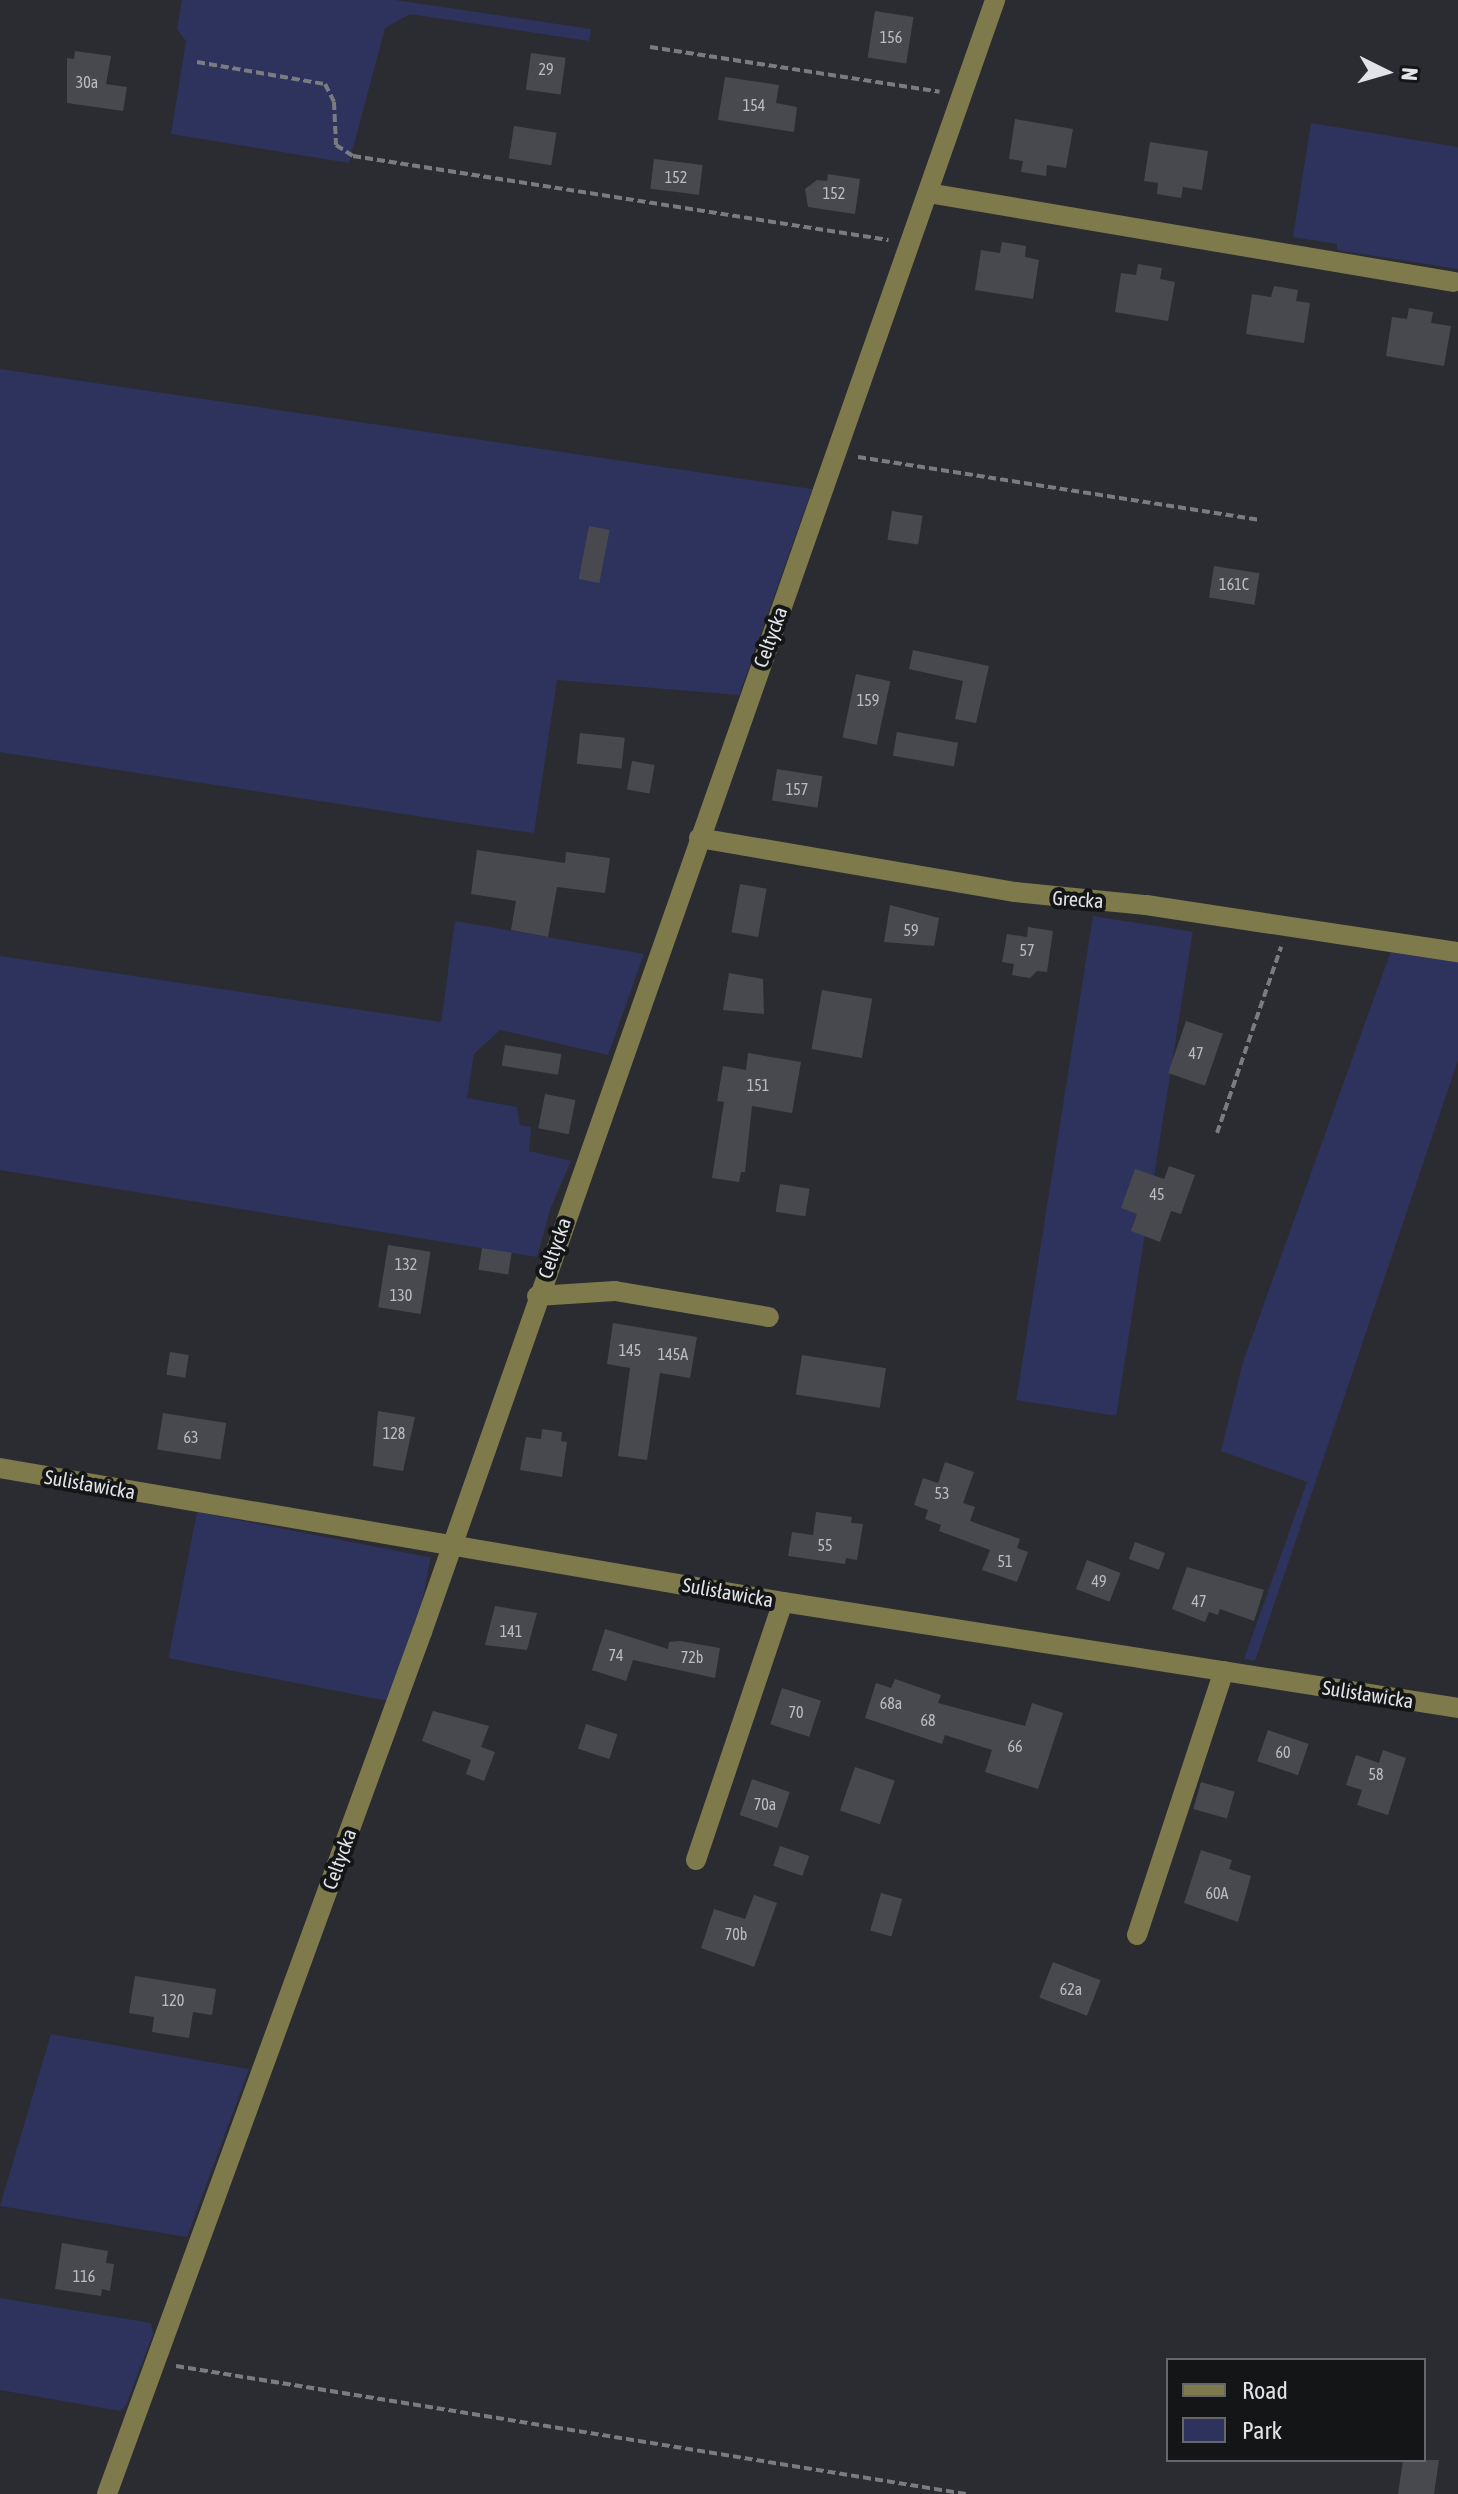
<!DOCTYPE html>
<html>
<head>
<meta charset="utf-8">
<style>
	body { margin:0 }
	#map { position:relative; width:1458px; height:2494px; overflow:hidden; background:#2b2c31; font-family:"Asap Condensed",sans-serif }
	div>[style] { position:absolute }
	.green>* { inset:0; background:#2d335c; transform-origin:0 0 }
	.building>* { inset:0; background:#48494e; transform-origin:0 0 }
	.path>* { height:4px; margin-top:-2px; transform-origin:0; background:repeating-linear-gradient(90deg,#7b7c80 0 8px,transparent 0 12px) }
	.minor>* { height:20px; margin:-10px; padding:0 10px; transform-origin:10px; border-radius:10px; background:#7f7a4c }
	span { translate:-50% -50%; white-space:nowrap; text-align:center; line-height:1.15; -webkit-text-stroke:8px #141517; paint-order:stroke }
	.number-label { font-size:16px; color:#bcbcc0 }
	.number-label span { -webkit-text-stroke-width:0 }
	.street-label { font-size:20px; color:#e2e3e6 }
	.legend { position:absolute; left:1166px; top:2358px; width:260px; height:104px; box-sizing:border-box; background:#141517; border:2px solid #66676a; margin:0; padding:10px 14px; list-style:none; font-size:24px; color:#e2e3e6 }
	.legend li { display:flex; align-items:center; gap:16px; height:40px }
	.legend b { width:40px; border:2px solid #66676a }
	.north { position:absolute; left:1346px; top:32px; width:80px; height:80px; -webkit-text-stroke:6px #141517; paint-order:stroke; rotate:95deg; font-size:22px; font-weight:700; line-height:32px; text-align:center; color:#e2e3e6 }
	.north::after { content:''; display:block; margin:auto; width:28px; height:36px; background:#e2e3e6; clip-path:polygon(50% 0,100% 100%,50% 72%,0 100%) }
</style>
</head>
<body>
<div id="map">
	<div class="green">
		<div style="clip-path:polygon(182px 0,395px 0,591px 29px,589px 41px,410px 14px,385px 28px,349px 163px,171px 134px,186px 41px,177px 29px)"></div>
		<div style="clip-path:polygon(1311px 123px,1458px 147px,1458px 269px,1337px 250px,1337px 244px,1293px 237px)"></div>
		<div style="clip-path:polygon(0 369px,812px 489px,739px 695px,557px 680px,534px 833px,469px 824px,0 752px)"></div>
		<div style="left:1093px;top:916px;width:101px;height:490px;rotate:9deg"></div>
		<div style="clip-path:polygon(455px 921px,644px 954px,608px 1055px,500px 1030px,474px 1054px,467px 1098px,517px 1107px,520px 1125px,531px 1127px,529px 1151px,571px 1161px,551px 1207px,537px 1257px,0 1170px,0 956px,441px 1022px)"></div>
		<div style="clip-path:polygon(1391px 951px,1458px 962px,1458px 1060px,1255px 1661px,1244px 1659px,1307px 1482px,1221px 1451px,1243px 1362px)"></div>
		<div style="left:197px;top:1512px;width:238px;height:149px;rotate:11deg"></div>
		<div style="clip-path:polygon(51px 2034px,249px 2069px,187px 2237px,0 2206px)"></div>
		<div style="clip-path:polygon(0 2298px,151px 2323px,153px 2334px,126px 2405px,120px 2411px,0 2390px)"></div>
	</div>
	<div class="building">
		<div style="left:875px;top:11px;width:39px;height:47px;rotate:9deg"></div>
		<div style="clip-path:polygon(75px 51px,111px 56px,106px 84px,127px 87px,123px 111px,67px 103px,67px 58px,74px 59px)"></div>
		<div style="left:531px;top:53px;width:35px;height:37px;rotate:8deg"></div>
		<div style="clip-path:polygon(725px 77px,779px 85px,776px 103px,797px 107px,794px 132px,718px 120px)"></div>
		<div style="clip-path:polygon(1015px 119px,1073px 129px,1066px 168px,1047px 165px,1046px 176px,1021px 172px,1023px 161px,1009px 159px)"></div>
		<div style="left:514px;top:126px;width:43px;height:33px;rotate:9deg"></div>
		<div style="clip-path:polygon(1150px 142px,1208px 151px,1202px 190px,1183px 187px,1181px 198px,1157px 194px,1158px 183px,1144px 181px)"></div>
		<div style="left:654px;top:159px;width:49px;height:30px;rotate:7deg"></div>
		<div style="clip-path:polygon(828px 174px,860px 179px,855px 214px,808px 207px,805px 189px,817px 180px,827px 181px)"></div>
		<div style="clip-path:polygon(1002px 242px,1026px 246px,1025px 257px,1039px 260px,1033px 299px,975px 290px,981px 250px,1000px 253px)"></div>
		<div style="clip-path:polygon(1138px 264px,1162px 268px,1160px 279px,1175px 282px,1168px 321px,1115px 312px,1121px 273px,1136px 275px)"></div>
		<div style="clip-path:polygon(1274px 286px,1298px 290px,1296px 301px,1310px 303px,1304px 343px,1246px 334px,1252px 294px,1271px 297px)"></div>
		<div style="clip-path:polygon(1409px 308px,1433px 312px,1431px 323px,1451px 326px,1444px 366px,1386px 356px,1392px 317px,1407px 319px)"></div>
		<div style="left:892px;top:511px;width:31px;height:29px;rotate:9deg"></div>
		<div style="left:589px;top:526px;width:21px;height:54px;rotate:11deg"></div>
		<div style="left:1214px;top:566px;width:46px;height:32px;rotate:9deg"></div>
		<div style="clip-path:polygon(913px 650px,989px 666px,976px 723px,955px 719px,963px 681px,909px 669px)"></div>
		<div style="left:856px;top:674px;width:35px;height:65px;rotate:12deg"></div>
		<div style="left:897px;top:732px;width:62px;height:24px;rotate:10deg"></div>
		<div style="left:580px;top:733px;width:45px;height:31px;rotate:6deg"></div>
		<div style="left:632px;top:761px;width:23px;height:29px;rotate:10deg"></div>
		<div style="left:777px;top:769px;width:46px;height:32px;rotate:9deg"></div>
		<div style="clip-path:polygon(477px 850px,565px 863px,566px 852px,610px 858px,605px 893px,557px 887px,548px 937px,511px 930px,516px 901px,471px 894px)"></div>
		<div style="left:740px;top:884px;width:27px;height:49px;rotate:10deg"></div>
		<div style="clip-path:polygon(890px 905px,939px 918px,934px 946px,884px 942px)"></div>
		<div style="clip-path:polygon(1028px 927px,1053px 931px,1047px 972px,1037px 971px,1030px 978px,1012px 975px,1014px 964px,1002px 962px,1007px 934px,1027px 937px)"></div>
		<div style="clip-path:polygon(729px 973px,763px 979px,764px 1014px,723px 1010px)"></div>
		<div style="left:822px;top:990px;width:51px;height:60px;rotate:10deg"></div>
		<div style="left:1186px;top:1021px;width:39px;height:55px;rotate:19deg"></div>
		<div style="left:505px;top:1045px;width:57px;height:21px;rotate:9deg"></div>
		<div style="clip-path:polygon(748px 1053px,801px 1062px,792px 1113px,752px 1106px,745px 1172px,741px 1172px,739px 1182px,712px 1178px,724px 1102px,717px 1101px,723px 1066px,746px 1070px)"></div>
		<div style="left:545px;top:1094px;width:31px;height:35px;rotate:11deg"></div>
		<div style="clip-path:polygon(1169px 1166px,1195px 1175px,1181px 1214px,1171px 1211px,1160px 1242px,1131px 1231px,1137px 1214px,1121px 1208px,1135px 1169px,1164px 1179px)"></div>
		<div style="left:780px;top:1184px;width:30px;height:28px;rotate:9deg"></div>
		<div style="left:388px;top:1245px;width:43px;height:63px;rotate:9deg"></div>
		<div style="left:482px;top:1248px;width:30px;height:22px;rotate:9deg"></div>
		<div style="clip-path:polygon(613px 1323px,697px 1337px,690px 1378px,660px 1373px,647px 1460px,618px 1456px,630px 1368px,607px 1364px)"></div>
		<div style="left:170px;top:1352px;width:19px;height:23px;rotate:9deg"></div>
		<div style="left:802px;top:1355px;width:85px;height:40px;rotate:9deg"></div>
		<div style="clip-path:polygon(378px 1411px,415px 1417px,403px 1471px,373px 1466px)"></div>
		<div style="left:163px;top:1413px;width:64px;height:37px;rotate:9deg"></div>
		<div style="clip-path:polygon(542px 1429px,562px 1432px,561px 1441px,567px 1442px,562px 1477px,520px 1470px,526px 1437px,541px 1439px)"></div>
		<div style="clip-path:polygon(945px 1462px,974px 1472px,963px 1503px,975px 1507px,970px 1521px,1020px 1539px,1017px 1548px,1028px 1552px,1017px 1582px,982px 1570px,990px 1550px,939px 1531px,941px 1525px,925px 1519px,928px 1510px,914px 1505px,923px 1478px,938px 1483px)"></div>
		<div style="clip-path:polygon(816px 1512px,852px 1517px,851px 1523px,863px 1524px,857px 1560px,846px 1558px,845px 1564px,788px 1556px,792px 1532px,813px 1535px)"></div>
		<div style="left:1135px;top:1542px;width:32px;height:18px;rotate:20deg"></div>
		<div style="left:1087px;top:1560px;width:36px;height:31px;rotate:21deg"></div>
		<div style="clip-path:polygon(1187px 1567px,1264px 1590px,1254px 1621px,1220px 1609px,1218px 1615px,1209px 1612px,1205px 1622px,1172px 1609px)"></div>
		<div style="clip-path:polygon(495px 1606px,537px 1613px,527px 1650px,485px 1645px)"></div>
		<div style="clip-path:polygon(605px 1629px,668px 1649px,669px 1642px,680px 1641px,720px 1648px,715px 1678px,633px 1660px,626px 1681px,592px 1670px)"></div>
		<div style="clip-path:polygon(895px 1679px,941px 1695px,938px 1703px,1025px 1726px,1032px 1703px,1063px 1713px,1038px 1789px,985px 1772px,992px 1750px,945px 1735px,942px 1744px,865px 1718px,876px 1683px,891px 1688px)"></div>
		<div style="left:782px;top:1688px;width:41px;height:38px;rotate:18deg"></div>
		<div style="clip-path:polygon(433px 1711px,489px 1726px,481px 1747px,495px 1752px,484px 1781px,466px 1774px,471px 1760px,422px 1741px)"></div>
		<div style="left:586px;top:1724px;width:33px;height:26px;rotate:18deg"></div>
		<div style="left:1268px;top:1730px;width:43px;height:33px;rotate:19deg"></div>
		<div style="clip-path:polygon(1383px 1750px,1406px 1758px,1388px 1815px,1357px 1805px,1362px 1790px,1346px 1785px,1356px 1755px,1379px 1763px)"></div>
		<div style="left:855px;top:1767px;width:42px;height:46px;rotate:19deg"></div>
		<div style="left:752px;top:1779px;width:40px;height:38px;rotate:19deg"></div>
		<div style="left:1201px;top:1782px;width:35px;height:28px;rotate:16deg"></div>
		<div style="left:780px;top:1846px;width:31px;height:21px;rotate:19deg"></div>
		<div style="clip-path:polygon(1201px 1850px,1232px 1860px,1229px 1869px,1251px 1876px,1238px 1922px,1184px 1903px)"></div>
		<div style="left:881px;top:1893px;width:22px;height:39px;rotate:16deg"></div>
		<div style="clip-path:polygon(754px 1895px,777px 1903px,754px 1967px,701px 1948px,714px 1909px,745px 1919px)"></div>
		<div style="left:1053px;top:1962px;width:51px;height:38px;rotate:21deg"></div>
		<div style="clip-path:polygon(135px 1976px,216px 1989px,212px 2015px,193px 2012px,189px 2038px,152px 2032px,154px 2017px,129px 2013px)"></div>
		<div style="clip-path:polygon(62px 2243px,108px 2251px,106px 2263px,114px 2264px,110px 2291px,102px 2289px,101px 2296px,55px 2289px)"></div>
		<div style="clip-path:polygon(1403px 2460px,1439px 2460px,1434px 2494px,1398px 2494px)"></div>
	</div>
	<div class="path">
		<div style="left:650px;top:47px;width:293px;rotate:8.8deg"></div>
		<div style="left:197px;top:62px;width:130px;rotate:9.8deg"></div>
		<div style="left:325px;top:84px;width:20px;rotate:63deg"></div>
		<div style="left:334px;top:102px;width:43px;rotate:87.3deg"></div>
		<div style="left:336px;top:145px;width:20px;rotate:33deg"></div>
		<div style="left:353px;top:156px;width:542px;rotate:8.92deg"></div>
		<div style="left:858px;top:457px;width:407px;rotate:8.9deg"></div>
		<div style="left:1217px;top:1133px;width:197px;rotate:-71deg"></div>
		<div style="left:176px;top:2366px;width:800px;rotate:9.2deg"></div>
	</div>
	<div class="minor">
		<div style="left:928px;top:193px;width:533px;rotate:9.6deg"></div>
		<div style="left:699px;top:838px;width:321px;rotate:9.7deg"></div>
		<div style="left:1015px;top:892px;width:132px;rotate:5.7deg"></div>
		<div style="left:1146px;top:905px;width:316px;rotate:8.6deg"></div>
		<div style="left:537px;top:1296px;width:78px;rotate:-3.7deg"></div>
		<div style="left:615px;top:1291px;width:156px;rotate:9.6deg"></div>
		<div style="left:0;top:1468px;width:794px;rotate:9.71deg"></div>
		<div style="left:783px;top:1602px;width:683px;rotate:8.92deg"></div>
		<div style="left:696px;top:1860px;width:272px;rotate:-71.4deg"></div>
		<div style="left:1137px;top:1935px;width:278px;rotate:-71.8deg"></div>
		<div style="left:107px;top:2494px;width:918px;rotate:-69.93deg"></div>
		<div style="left:422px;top:1632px;width:1730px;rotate:-70.65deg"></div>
	</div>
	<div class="number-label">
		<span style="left:891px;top:37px">156</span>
		<span style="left:546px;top:69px">29</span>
		<span style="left:87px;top:82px">30a</span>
		<span style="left:754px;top:105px">154</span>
		<span style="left:676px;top:177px">152</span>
		<span style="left:834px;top:193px">152</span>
		<span style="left:1234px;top:584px">161C</span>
		<span style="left:868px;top:700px">159</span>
		<span style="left:797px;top:789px">157</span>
		<span style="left:911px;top:930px">59</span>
		<span style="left:1027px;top:950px">57</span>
		<span style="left:1196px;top:1053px">47</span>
		<span style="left:758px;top:1085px">151</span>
		<span style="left:1157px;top:1194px">45</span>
		<span style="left:406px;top:1264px">132</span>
		<span style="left:401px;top:1295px">130</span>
		<span style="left:630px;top:1350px">145</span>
		<span style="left:673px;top:1354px">145A</span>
		<span style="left:394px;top:1433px">128</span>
		<span style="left:191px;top:1437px">63</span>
		<span style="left:942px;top:1493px">53</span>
		<span style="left:825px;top:1545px">55</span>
		<span style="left:1005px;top:1561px">51</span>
		<span style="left:1099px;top:1581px">49</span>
		<span style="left:1199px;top:1601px">47</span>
		<span style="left:511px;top:1631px">141</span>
		<span style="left:616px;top:1655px">74</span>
		<span style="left:692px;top:1657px">72b</span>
		<span style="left:891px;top:1703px">68a</span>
		<span style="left:796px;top:1712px">70</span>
		<span style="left:928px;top:1720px">68</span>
		<span style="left:1015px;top:1746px">66</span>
		<span style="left:1283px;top:1752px">60</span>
		<span style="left:1376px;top:1774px">58</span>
		<span style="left:765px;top:1804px">70a</span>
		<span style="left:1217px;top:1893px">60A</span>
		<span style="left:736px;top:1934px">70b</span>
		<span style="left:1071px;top:1989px">62a</span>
		<span style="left:173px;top:2000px">120</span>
		<span style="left:84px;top:2276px">116</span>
	</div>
	<div class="street-label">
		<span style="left:770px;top:637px;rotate:-70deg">Celtycka</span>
		<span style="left:1078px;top:899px;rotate:4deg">Grecka</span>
		<span style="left:554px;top:1248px;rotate:-71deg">Celtycka</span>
		<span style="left:90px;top:1484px;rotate:10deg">Sulisławicka</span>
		<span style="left:728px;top:1592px;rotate:10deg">Sulisławicka</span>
		<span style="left:1368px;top:1694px;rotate:9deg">Sulisławicka</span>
		<span style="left:339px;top:1859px;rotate:-70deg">Celtycka</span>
	</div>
	<ul class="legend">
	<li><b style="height:10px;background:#7f7a4c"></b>Road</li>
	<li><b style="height:22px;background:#2d335c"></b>Park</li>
	</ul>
	<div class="north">N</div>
</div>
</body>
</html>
